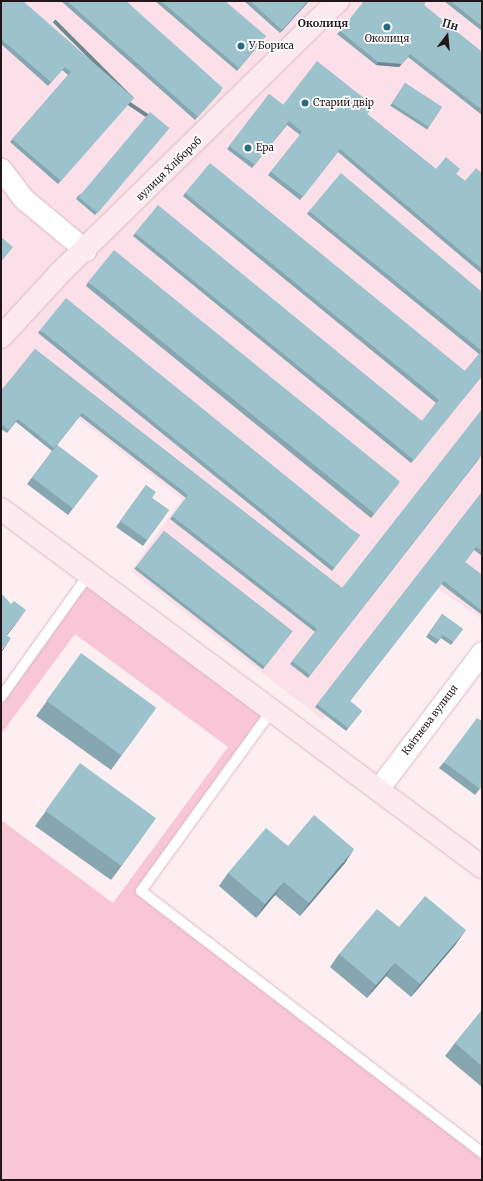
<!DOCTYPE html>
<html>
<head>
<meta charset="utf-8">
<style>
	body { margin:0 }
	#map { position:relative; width:483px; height:1181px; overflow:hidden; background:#fdeef2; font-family:Merriweather,serif }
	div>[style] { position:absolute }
	.built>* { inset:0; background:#fce0e9 }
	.green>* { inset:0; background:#f8c6d6 }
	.roads { filter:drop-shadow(0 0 1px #dbb8c3) drop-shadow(0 0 1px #dbb8c3) }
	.lane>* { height:10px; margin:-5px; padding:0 5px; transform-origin:5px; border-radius:5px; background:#fff }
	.street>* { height:21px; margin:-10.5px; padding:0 10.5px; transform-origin:10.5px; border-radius:10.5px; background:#fff }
	.secondary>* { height:22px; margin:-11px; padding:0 11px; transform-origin:11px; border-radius:11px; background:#fceaf0 }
	.wall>* { inset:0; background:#86a7af; transform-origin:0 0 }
	.shaded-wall>* { inset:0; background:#6d888f; transform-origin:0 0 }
	.building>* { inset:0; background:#9cc2cc; transform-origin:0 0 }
	.dots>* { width:11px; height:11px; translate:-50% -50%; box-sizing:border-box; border:2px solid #fff; border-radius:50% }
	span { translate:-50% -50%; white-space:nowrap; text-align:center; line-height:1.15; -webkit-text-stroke:3.5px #fff; paint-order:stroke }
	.poi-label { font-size:10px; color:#23161a }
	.left { translate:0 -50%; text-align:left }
	.street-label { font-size:10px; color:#23161a }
	.neighbourhood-label { font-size:11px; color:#23161a; font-weight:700 }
	.frame { position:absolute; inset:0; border:2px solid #23161a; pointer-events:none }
	.north { position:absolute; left:427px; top:16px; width:40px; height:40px; -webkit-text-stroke:3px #fff; paint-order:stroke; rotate:16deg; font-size:11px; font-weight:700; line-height:16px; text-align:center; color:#23161a }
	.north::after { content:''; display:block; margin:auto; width:14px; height:18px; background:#23161a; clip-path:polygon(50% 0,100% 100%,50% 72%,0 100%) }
</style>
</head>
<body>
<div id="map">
	<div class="built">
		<div style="clip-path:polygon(1px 1px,482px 1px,482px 619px,427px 581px,323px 720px,131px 571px,182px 499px,56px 401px,1px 409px)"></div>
	</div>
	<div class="green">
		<div style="clip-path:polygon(89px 574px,272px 710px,141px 891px,482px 1153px,482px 1180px,1px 1180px,1px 820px,113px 903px,228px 747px,75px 634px,1px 734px,1px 697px)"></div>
	</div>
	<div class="roads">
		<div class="lane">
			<div style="left:1px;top:697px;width:151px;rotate:-54.4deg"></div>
			<div style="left:272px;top:710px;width:223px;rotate:125.9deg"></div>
			<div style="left:141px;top:891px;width:430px;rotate:37.5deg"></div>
		</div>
		<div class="street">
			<div style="left:1px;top:169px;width:38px;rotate:53deg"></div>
			<div style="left:24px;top:199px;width:80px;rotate:39.9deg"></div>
			<div style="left:378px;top:789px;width:172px;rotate:-52.8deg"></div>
		</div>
		<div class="secondary">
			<div style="left:1px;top:337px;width:88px;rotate:-47.3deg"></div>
			<div style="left:61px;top:272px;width:388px;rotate:-44.4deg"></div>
			<div style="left:1px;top:509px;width:600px;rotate:36.66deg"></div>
		</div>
	</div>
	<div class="wall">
		<div style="clip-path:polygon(1px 1px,131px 101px,58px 184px,10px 142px,68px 75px,62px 70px,48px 86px,1px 44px)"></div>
		<div style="clip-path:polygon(61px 1px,126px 1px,221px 91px,195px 120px)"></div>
		<div style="clip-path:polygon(155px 1px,225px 1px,264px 39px,237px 71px)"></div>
		<div style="clip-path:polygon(244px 1px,309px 1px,280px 33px)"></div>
		<div style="clip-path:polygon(444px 1px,478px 1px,481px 3px,482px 1px,482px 31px)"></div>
		<div style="clip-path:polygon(424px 6px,482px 52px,482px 115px,408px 57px,399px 67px,376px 65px,337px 34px,340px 31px)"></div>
		<div style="left:405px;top:83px;width:44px;height:27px;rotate:33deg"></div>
		<div style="clip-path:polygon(269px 94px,283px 105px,367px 114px,436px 169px,456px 174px,465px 181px,482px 173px,482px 274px,338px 152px,300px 200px,268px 175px,300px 135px,287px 125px,252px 168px,227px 149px)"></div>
		<div style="clip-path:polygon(167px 131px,95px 215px,76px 199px,78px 196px)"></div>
		<div style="clip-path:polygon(185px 193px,465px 371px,479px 354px,307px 214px,309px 211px,482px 292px,482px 376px,411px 463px,133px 236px,135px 233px,422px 421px,436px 403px,183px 196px)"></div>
		<div style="clip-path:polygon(88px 282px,399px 483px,371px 518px,86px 286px)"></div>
		<div style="clip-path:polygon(40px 330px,360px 535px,332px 571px,38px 333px)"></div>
		<div style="clip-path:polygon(35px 349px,342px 588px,482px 455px,308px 678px,290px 664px,315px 632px,170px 519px,186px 498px,80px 416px,57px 445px,98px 476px,68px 515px,27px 484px,52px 451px,16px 422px,7px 433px,1px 429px,1px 391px)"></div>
		<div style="clip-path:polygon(146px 485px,152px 498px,169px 510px,143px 546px,116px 527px)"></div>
		<div style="clip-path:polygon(482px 492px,482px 556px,474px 550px,465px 562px,482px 575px,482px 615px,441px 584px,350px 701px,362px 711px,346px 731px,315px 707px)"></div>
		<div style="left:164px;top:531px;width:163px;height:48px;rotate:38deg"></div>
		<div style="clip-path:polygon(442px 614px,463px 629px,451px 645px,441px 638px,436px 644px,426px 637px)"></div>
		<div style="clip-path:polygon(47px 701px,156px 708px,111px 770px,36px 716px)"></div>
		<div style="clip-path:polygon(444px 762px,482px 786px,475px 795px,439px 768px)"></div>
		<div style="clip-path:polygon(46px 811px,145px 833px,111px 880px,35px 826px)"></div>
		<div style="clip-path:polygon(288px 846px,345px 863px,300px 916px,275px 895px,256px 918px,219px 886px,228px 873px)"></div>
		<div style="clip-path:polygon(399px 927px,456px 944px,411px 997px,386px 976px,367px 998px,330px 967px,339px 954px)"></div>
		<div style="clip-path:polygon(482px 1010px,482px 1087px,445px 1056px,455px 1043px)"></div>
	</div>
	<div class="shaded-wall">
		<div style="clip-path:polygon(308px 1px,309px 1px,280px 33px,282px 30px)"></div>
		<div style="clip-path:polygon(408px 57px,399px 67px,376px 65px,378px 62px)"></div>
		<div style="left:134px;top:98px;width:4px;height:111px;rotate:135deg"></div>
		<div style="left:169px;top:128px;width:4px;height:111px;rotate:124deg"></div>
		<div style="clip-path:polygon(26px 610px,15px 625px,1px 643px,6px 635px)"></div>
		<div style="clip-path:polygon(11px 638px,1px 653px,1px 651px)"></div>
		<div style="clip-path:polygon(156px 818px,145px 833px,111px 880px,121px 865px)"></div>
		<div style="clip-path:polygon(354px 849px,345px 863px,300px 916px,309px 903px)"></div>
		<div style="clip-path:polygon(284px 882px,275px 895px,256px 918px,265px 904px)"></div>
		<div style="clip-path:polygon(466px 930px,456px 944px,411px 997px,420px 984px)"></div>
		<div style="clip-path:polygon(395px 963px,386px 976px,367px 998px,376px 985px)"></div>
	</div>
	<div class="building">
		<div style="clip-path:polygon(1px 1px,23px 1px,134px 98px,61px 181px,12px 139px,71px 72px,65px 67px,51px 82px,1px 39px)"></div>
		<div style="clip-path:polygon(67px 1px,126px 1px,223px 88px,198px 117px)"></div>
		<div style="clip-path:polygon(161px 1px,225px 1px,266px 36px,239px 68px)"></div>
		<div style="clip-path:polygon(250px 1px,308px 1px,282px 30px)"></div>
		<div style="clip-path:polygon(364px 1px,425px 1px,426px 2px,424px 5px,482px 52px,482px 110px,410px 54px,402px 64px,378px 62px,340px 31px)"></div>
		<div style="clip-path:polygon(450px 1px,478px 1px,481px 3px,482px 1px,482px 26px)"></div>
		<div style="clip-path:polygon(317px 61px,374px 106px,367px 114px,436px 169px,446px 157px,460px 169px,456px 174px,465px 181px,476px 168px,482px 173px,482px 269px,340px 149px,303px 197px,271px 172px,302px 132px,289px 121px,255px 165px,229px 146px,269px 94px,283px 105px)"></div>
		<div style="left:405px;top:83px;width:44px;height:24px;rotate:33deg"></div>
		<div style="left:150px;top:112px;width:25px;height:111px;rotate:40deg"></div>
		<div style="clip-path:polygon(210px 163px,465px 371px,482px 351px,309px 211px,341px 173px,482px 292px,482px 376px,414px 460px,135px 233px,158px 205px,422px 421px,439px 400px,185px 193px)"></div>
		<div style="clip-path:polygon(1px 237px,13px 247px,1px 262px)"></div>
		<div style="left:114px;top:250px;width:368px;height:41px;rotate:39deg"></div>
		<div style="left:66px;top:298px;width:378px;height:41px;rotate:39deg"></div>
		<div style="clip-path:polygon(35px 349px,342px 588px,482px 409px,482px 454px,310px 675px,292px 661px,317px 629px,172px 516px,188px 495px,82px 413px,54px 448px,18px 419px,9px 430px,1px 424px,1px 391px)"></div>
		<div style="left:57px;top:445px;width:51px;height:41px;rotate:37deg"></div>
		<div style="clip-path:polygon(146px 485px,156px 492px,152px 498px,169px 510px,147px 540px,120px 521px)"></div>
		<div style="clip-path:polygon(482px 492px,482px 551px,476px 547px,465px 562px,482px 575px,482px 611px,444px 581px,350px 701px,362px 711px,348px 728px,317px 704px)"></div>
		<div style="left:164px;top:531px;width:163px;height:45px;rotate:38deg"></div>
		<div style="clip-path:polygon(1px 593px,11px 604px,14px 601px,26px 610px,6px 635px,11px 638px,3px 648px,1px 647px)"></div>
		<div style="clip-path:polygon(442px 614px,463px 629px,453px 642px,443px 635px,439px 640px,429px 634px)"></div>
		<div style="left:81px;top:653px;width:93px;height:59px;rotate:36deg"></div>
		<div style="clip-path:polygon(477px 718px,482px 721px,482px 786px,480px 789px,444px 762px)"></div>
		<div style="left:80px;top:763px;width:94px;height:59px;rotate:36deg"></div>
		<div style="clip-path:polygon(314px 815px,354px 849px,309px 903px,284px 882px,265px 904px,228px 873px,266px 828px,288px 846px)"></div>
		<div style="clip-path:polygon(425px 896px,466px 930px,420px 984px,395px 963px,376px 985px,339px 954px,377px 909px,399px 927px)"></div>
		<div style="clip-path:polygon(482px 1010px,482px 1066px,455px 1043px)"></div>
	</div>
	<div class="dots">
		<div style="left:387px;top:27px;background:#286c7d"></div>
		<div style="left:241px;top:46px;background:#286c7d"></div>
		<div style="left:305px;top:103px;background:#286c7d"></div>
		<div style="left:248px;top:148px;background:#286c7d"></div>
	</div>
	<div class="poi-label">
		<span style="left:387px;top:39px">Околиця</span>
		<span class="left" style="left:249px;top:46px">У Бориса</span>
		<span class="left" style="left:313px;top:103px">Старий двір</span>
		<span class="left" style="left:256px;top:148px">Ера</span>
	</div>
	<div class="street-label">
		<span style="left:169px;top:169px;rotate:-44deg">вулиця Хлібороб</span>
		<span style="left:430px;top:720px;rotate:-53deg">Квітнева вулиця</span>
	</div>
	<div class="neighbourhood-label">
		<span style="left:323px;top:23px">Околиця</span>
	</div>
	<div class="frame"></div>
	<div class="north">Пн</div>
</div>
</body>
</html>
